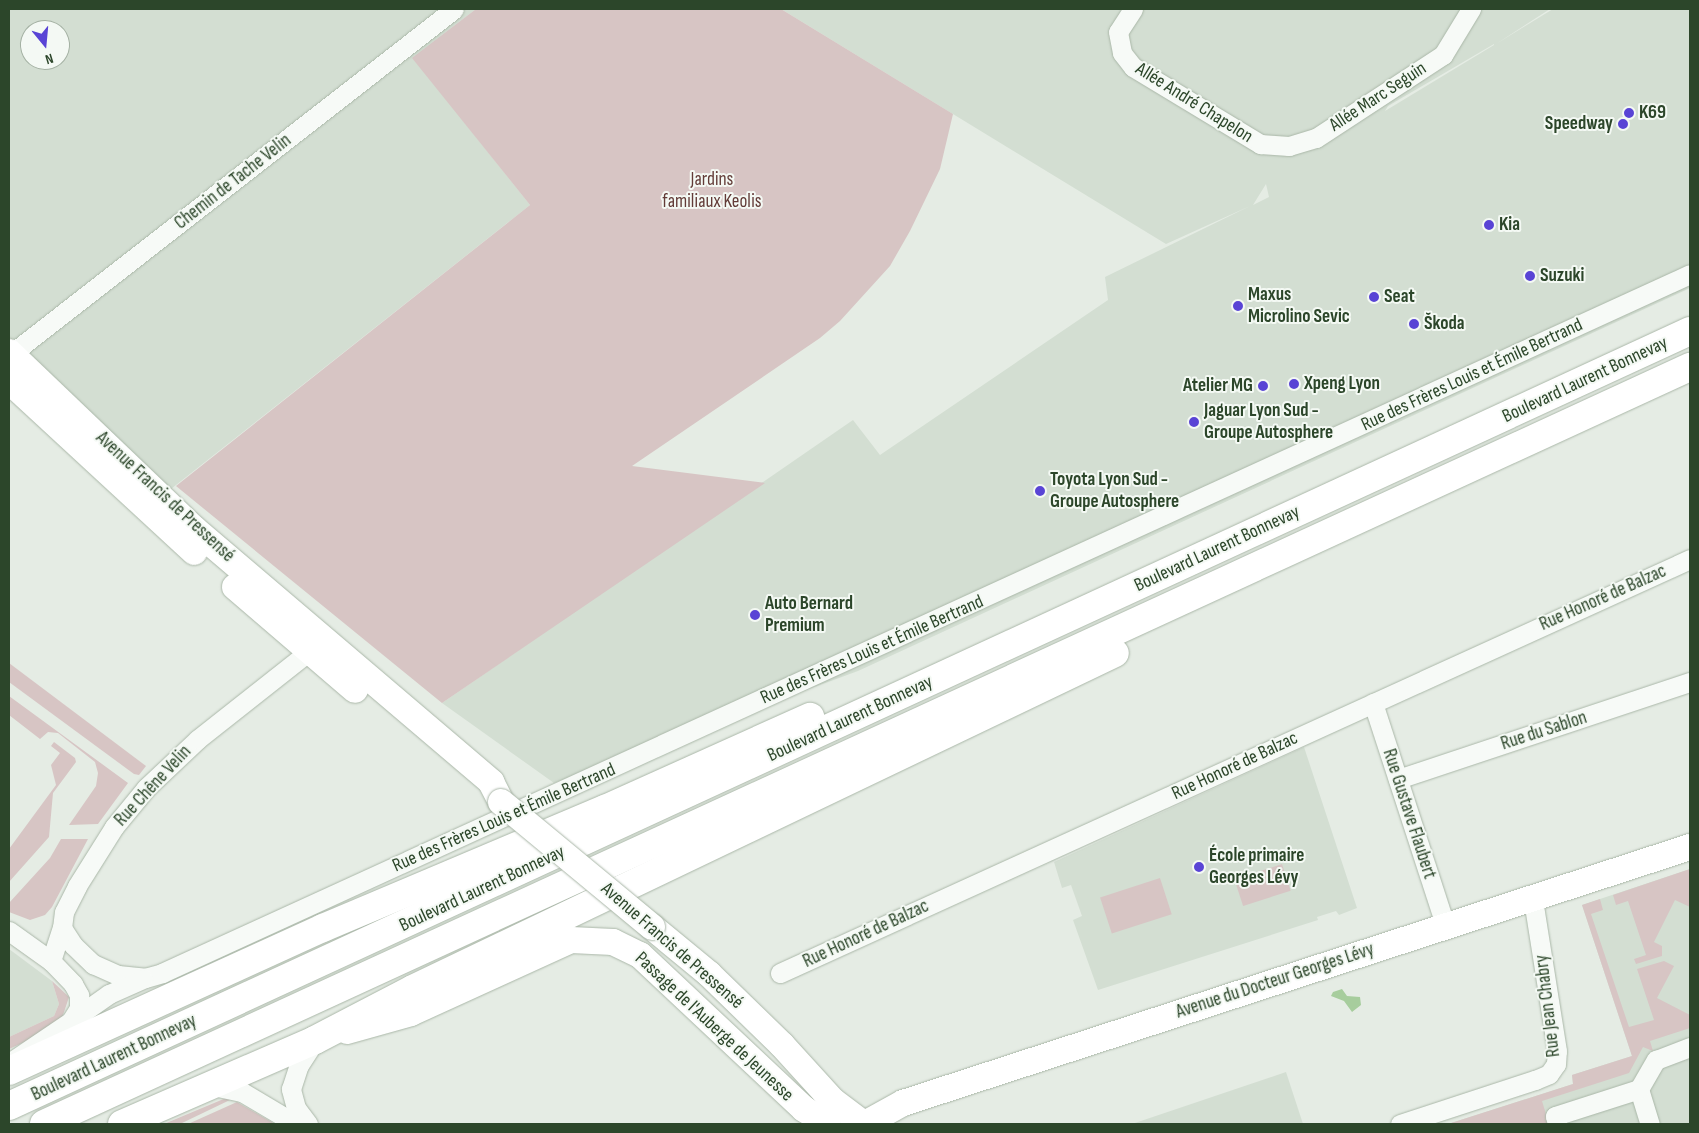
<!DOCTYPE html>
<html>
<head>
<meta charset="utf-8">
<style>
	body { margin:0 }
	#map { position:relative; width:1699px; height:1133px; overflow:hidden; background:#e5ece4; font-family:"Sofia Sans Condensed",sans-serif }
	div>[style] { position:absolute }
	.built>* { inset:0; background:#d3ded2 }
	.green>* { inset:0; background:#d7c5c4; transform-origin:0 0 }
	.water>* { inset:0; background:#a7cd9d }
	.roads { filter:drop-shadow(0 0 1px #aab7a8) drop-shadow(0 0 1px #aab7a8) }
	.street>* { height:19px; margin:-9.5px; padding:0 9.5px; transform-origin:9.5px; border-radius:9.5px; background:#f7faf7 }
	.secondary>* { height:26px; margin:-13px; padding:0 13px; transform-origin:13px; border-radius:13px; background:#fff }
	.highway>* { height:28px; margin:-14px; padding:0 14px; transform-origin:14px; border-radius:14px; background:#fff }
	.bridges { filter:drop-shadow(0 0 1px #aab7a8) drop-shadow(0 0 1px #aab7a8) }
	.secondary-bridge>* { height:26px; margin:-13px; padding:0 13px; transform-origin:13px; border-radius:13px; background:#fff }
	.dots>* { width:14px; height:14px; translate:-50% -50%; box-sizing:border-box; border:2px solid #f4f9f4; border-radius:50% }
	span { translate:-50% -50%; white-space:nowrap; text-align:center; line-height:1.15; -webkit-text-stroke:4px #f4f9f4; paint-order:stroke }
	.street-label { font-size:19px; color:#2c462a }
	.poi-label { font-size:19px; color:#2c462a; font-weight:700 }
	.left { translate:0 -50%; text-align:left }
	.right { translate:-100% -50%; text-align:right }
	.park-label { font-size:19px; color:#623b37 }
	.frame { position:absolute; inset:0; border:10px solid #2c462a; pointer-events:none }
	.north { position:absolute; left:20px; top:20px; width:50px; height:50px; box-sizing:border-box; background:#f4f9f4; border:1px solid #a4b1a3; border-radius:50%; rotate:163deg; font-size:14px; font-weight:700; line-height:20px; text-align:center; color:#2c462a }
	.north::after { content:''; display:block; margin:auto; width:18px; height:22px; background:#5944d5; clip-path:polygon(50% 0,100% 100%,50% 72%,0 100%) }
</style>
</head>
<body>
<div id="map">
	<div class="built">
		<div style="clip-path:polygon(evenodd,9px 9px,476px 9px,413px 58px,530px 205px,157px 500px,9px 364px,9px 9px,30px 30px,60px 30px,60px 60px,30px 60px,30px 30px)"></div>
		<div style="clip-path:polygon(evenodd,781px 9px,1550px 9px,1496px 44px,1553px 9px,1690px 9px,1690px 288px,858px 671px,554px 783px,442px 703px,853px 420px,880px 455px,1108px 300px,1105px 277px,1250px 206px,1166px 244px,781px 9px,1494px 44px,1494px 45px,1385px 111px,1388px 106px,1494px 44px,781px 9px,1266px 184px,1269px 197px,1253px 205px,1266px 184px)"></div>
		<div style="clip-path:polygon(1304px 747px,1357px 908px,1339px 915px,1336px 911px,1317px 917px,1318px 920px,1098px 990px,1073px 920px,1082px 916px,1071px 885px,1062px 888px,1054px 862px)"></div>
		<div style="clip-path:polygon(1690px 869px,1690px 1124px,1448px 1124px,1573px 1084px,1572px 1075px,1632px 1056px,1582px 905px)"></div>
		<div style="clip-path:polygon(9px 949px,52px 981px,59px 1004px,54px 1016px,9px 1037px)"></div>
		<div style="clip-path:polygon(1286px 1072px,1303px 1124px,1132px 1124px)"></div>
	</div>
	<div class="green">
		<div style="clip-path:polygon(476px 9px,781px 9px,953px 114px,940px 169px,910px 231px,890px 266px,840px 321px,820px 338px,632px 466px,765px 483px,442px 703px,176px 486px,530px 205px,412px 58px)"></div>
		<div style="clip-path:polygon(9px 663px,146px 766px,139px 775px,134px 774px,9px 682px)"></div>
		<div style="clip-path:polygon(9px 696px,128px 783px,98px 824px,69px 825px,96px 786px,98px 773px,95px 762px,58px 733px,48px 732px,40px 739px,9px 715px)"></div>
		<div style="clip-path:polygon(54px 742px,75px 758px,76px 762px,53px 793px,49px 837px,9px 882px,9px 849px,56px 785px,51px 765px,60px 753px,51px 746px)"></div>
		<div style="clip-path:polygon(61px 839px,88px 839px,52px 907px,45px 915px,30px 920px,9px 912px,9px 903px,50px 858px)"></div>
		<div style="left:1282px;top:864px;width:28px;height:50px;rotate:72deg"></div>
		<div style="clip-path:polygon(1690px 869px,1690px 907px,1675px 900px,1654px 942px,1662px 946px,1662px 956px,1636px 964px,1634px 959px,1646px 955px,1628px 901px,1616px 905px,1613px 895px)"></div>
		<div style="left:1160px;top:878px;width:38px;height:63px;rotate:72deg"></div>
		<div style="clip-path:polygon(1600px 899px,1603px 910px,1591px 914px,1629px 1027px,1654px 1020px,1637px 969px,1664px 961px,1674px 966px,1657px 998px,1690px 1015px,1690px 1028px,1650px 1041px,1653px 1051px,1643px 1047px,1629px 1073px,1542px 1101px,1549px 1124px,1448px 1124px,1573px 1084px,1572px 1075px,1632px 1056px,1582px 905px)"></div>
		<div style="clip-path:polygon(52px 981px,69px 997px,62px 1018px,49px 1031px,9px 1049px,9px 1037px,54px 1016px,59px 1004px)"></div>
		<div style="clip-path:polygon(226px 1098px,232px 1099px,180px 1124px,164px 1124px)"></div>
		<div style="clip-path:polygon(237px 1102px,275px 1124px,188px 1124px)"></div>
	</div>
	<div class="water">
		<div style="clip-path:polygon(1342px 989px,1347px 996px,1360px 997px,1361px 1005px,1352px 1012px,1344px 1001px,1331px 996px,1333px 992px)"></div>
	</div>
	<div class="roads">
		<div class="street">
			<div style="left:1133px;top:9px;width:27px;rotate:123deg"></div>
			<div style="left:1118px;top:32px;width:21px;rotate:79deg"></div>
			<div style="left:1122px;top:53px;width:18px;rotate:52deg"></div>
			<div style="left:1133px;top:67px;width:149px;rotate:31.2deg"></div>
			<div style="left:1260px;top:144px;width:29px;rotate:4deg"></div>
			<div style="left:1289px;top:146px;width:28px;rotate:-17deg"></div>
			<div style="left:1316px;top:138px;width:152px;rotate:-33.2deg"></div>
			<div style="left:1443px;top:55px;width:54px;rotate:-58.7deg"></div>
			<div style="left:11px;top:354px;width:561px;rotate:-37.91deg"></div>
			<div style="left:1373px;top:703px;width:233px;rotate:72deg"></div>
			<div style="left:1398px;top:779px;width:308px;rotate:-18.4deg"></div>
			<div style="left:62px;top:928px;width:20px;rotate:57deg"></div>
			<div style="left:73px;top:945px;width:28px;rotate:44deg"></div>
			<div style="left:93px;top:964px;width:27px;rotate:24deg"></div>
			<div style="left:118px;top:975px;width:27px;rotate:6deg"></div>
			<div style="left:145px;top:978px;width:18px;rotate:-16deg"></div>
			<div style="left:162px;top:973px;width:1680px;rotate:-24.58deg"></div>
			<div style="left:9px;top:931px;width:52px;rotate:35.5deg"></div>
			<div style="left:51px;top:961px;width:32px;rotate:46deg"></div>
			<div style="left:73px;top:984px;width:13px;rotate:61deg"></div>
			<div style="left:79px;top:995px;width:13px;rotate:90deg"></div>
			<div style="left:79px;top:1008px;width:15px;rotate:122deg"></div>
			<div style="left:71px;top:1021px;width:71px;rotate:145.9deg"></div>
			<div style="left:51px;top:961px;width:35px;rotate:-72deg"></div>
			<div style="left:62px;top:928px;width:16px;rotate:-83deg"></div>
			<div style="left:64px;top:912px;width:29px;rotate:-63deg"></div>
			<div style="left:77px;top:886px;width:70px;rotate:-57.9deg"></div>
			<div style="left:114px;top:827px;width:50px;rotate:-50.6deg"></div>
			<div style="left:146px;top:788px;width:71px;rotate:-43.3deg"></div>
			<div style="left:198px;top:739px;width:140px;rotate:-38.3deg"></div>
			<div style="left:780px;top:973px;width:1000px;rotate:-24.46deg"></div>
			<div style="left:72px;top:1020px;width:45px;rotate:-35.1deg"></div>
			<div style="left:109px;top:994px;width:37px;rotate:-24deg"></div>
			<div style="left:213px;top:1086px;width:30px;rotate:12deg"></div>
			<div style="left:242px;top:1092px;width:63px;rotate:30.7deg"></div>
			<div style="left:1639px;top:1089px;width:37px;rotate:73deg"></div>
			<div style="left:308px;top:1124px;width:20px;rotate:-127deg"></div>
			<div style="left:296px;top:1108px;width:20px;rotate:-105deg"></div>
			<div style="left:291px;top:1089px;width:25px;rotate:-72deg"></div>
			<div style="left:299px;top:1065px;width:30px;rotate:-57deg"></div>
			<div style="left:1400px;top:1124px;width:142px;rotate:-18.1deg"></div>
			<div style="left:1535px;top:1080px;width:15px;rotate:-23deg"></div>
			<div style="left:1549px;top:1074px;width:12px;rotate:-55deg"></div>
			<div style="left:1556px;top:1064px;width:13px;rotate:-86deg"></div>
			<div style="left:1557px;top:1051px;width:154px;rotate:-99deg"></div>
			<div style="left:1557px;top:1124px;width:8px;rotate:-104deg"></div>
			<div style="left:1555px;top:1116px;width:88px;rotate:-17.8deg"></div>
			<div style="left:1639px;top:1089px;width:34px;rotate:-60deg"></div>
			<div style="left:1656px;top:1060px;width:36px;rotate:-21deg"></div>
		</div>
		<div class="secondary">
			<div style="left:9px;top:352px;width:255px;rotate:43.7deg"></div>
			<div style="left:193px;top:528px;width:392px;rotate:40.4deg"></div>
			<div style="left:491px;top:782px;width:22px;rotate:63deg"></div>
			<div style="left:9px;top:381px;width:252px;rotate:42.7deg"></div>
			<div style="left:235px;top:587px;width:158px;rotate:40.6deg"></div>
			<div style="left:652px;top:927px;width:74px;rotate:39.5deg"></div>
			<div style="left:709px;top:974px;width:102px;rotate:44.2deg"></div>
			<div style="left:782px;top:1045px;width:76px;rotate:47.7deg"></div>
			<div style="left:833px;top:1101px;width:39px;rotate:37deg"></div>
			<div style="left:347px;top:1031px;width:66px;rotate:-15.7deg"></div>
			<div style="left:411px;top:1013px;width:176px;rotate:-24.5deg"></div>
			<div style="left:571px;top:940px;width:42px;rotate:2.7deg"></div>
			<div style="left:613px;top:942px;width:30px;rotate:26deg"></div>
			<div style="left:640px;top:955px;width:225px;rotate:43.2deg"></div>
			<div style="left:804px;top:1109px;width:28px;rotate:32deg"></div>
			<div style="left:865px;top:1124px;width:43px;rotate:-28.9deg"></div>
			<div style="left:903px;top:1103px;width:828px;rotate:-18.02deg"></div>
		</div>
		<div class="highway">
			<div style="left:9px;top:1071px;width:345px;rotate:-24.5deg"></div>
			<div style="left:323px;top:928px;width:306px;rotate:-22.9deg"></div>
			<div style="left:605px;top:809px;width:225px;rotate:-24.2deg"></div>
			<div style="left:9px;top:1106px;width:1851px;rotate:-24.75deg"></div>
			<div style="left:44px;top:1124px;width:1812px;rotate:-24.7deg"></div>
			<div style="left:122px;top:1124px;width:210px;rotate:-23.5deg"></div>
			<div style="left:315px;top:1040px;width:110px;rotate:-27.5deg"></div>
			<div style="left:413px;top:989px;width:778px;rotate:-25.58deg"></div>
		</div>
	</div>
	<div class="bridges">
		<div class="secondary-bridge">
			<div style="left:501px;top:802px;width:196px;rotate:39.6deg"></div>
		</div>
	</div>
	<div class="dots">
		<div style="left:1629px;top:113px;background:#5944d5"></div>
		<div style="left:1623px;top:124px;background:#5944d5"></div>
		<div style="left:1489px;top:225px;background:#5944d5"></div>
		<div style="left:1530px;top:276px;background:#5944d5"></div>
		<div style="left:1374px;top:297px;background:#5944d5"></div>
		<div style="left:1238px;top:306px;background:#5944d5"></div>
		<div style="left:1414px;top:324px;background:#5944d5"></div>
		<div style="left:1294px;top:384px;background:#5944d5"></div>
		<div style="left:1263px;top:386px;background:#5944d5"></div>
		<div style="left:1194px;top:422px;background:#5944d5"></div>
		<div style="left:1040px;top:491px;background:#5944d5"></div>
		<div style="left:755px;top:615px;background:#5944d5"></div>
		<div style="left:1199px;top:867px;background:#5944d5"></div>
	</div>
	<div class="street-label">
		<span style="left:1378px;top:97px;rotate:-33deg">Allée Marc Seguin</span>
		<span style="left:1194px;top:103px;rotate:32deg">Allée André Chapelon</span>
		<span style="left:233px;top:182px;rotate:-38deg">Chemin de Tache Velin</span>
		<span style="left:1472px;top:375px;rotate:-25deg">Rue des Frères Louis et Émile Bertrand</span>
		<span style="left:1585px;top:380px;rotate:-25deg">Boulevard Laurent Bonnevay</span>
		<span style="left:165px;top:497px;rotate:43deg">Avenue Francis de Pressensé</span>
		<span style="left:1217px;top:549px;rotate:-25deg">Boulevard Laurent Bonnevay</span>
		<span style="left:1603px;top:598px;rotate:-24deg">Rue Honoré de Balzac</span>
		<span style="left:872px;top:650px;rotate:-24deg">Rue des Frères Louis et Émile Bertrand</span>
		<span style="left:850px;top:719px;rotate:-25deg">Boulevard Laurent Bonnevay</span>
		<span style="left:1544px;top:731px;rotate:-18deg">Rue du Sablon</span>
		<span style="left:1235px;top:766px;rotate:-25deg">Rue Honoré de Balzac</span>
		<span style="left:153px;top:786px;rotate:-47deg">Rue Chêne Velin</span>
		<span style="left:1409px;top:814px;rotate:72deg">Rue Gustave Flaubert</span>
		<span style="left:504px;top:818px;rotate:-24deg">Rue des Frères Louis et Émile Bertrand</span>
		<span style="left:482px;top:889px;rotate:-25deg">Boulevard Laurent Bonnevay</span>
		<span style="left:866px;top:934px;rotate:-25deg">Rue Honoré de Balzac</span>
		<span style="left:672px;top:946px;rotate:41deg">Avenue Francis de Pressensé</span>
		<span style="left:1275px;top:981px;rotate:-18deg">Avenue du Docteur Georges Lévy</span>
		<span style="left:1548px;top:1006px;rotate:-97deg">Rue Jean Chabry</span>
		<span style="left:714px;top:1027px;rotate:43deg">Passage de l'Auberge de Jeunesse</span>
		<span style="left:114px;top:1058px;rotate:-25deg">Boulevard Laurent Bonnevay</span>
	</div>
	<div class="poi-label">
		<span class="left" style="left:1639px;top:113px">K69</span>
		<span class="right" style="left:1613px;top:124px">Speedway</span>
		<span class="left" style="left:1499px;top:225px">Kia</span>
		<span class="left" style="left:1540px;top:276px">Suzuki</span>
		<span class="left" style="left:1248px;top:306px">Maxus<br>Microlino Sevic</span>
		<span class="left" style="left:1384px;top:297px">Seat</span>
		<span class="left" style="left:1424px;top:324px">Škoda</span>
		<span class="left" style="left:1304px;top:384px">Xpeng Lyon</span>
		<span class="right" style="left:1253px;top:386px">Atelier MG</span>
		<span class="left" style="left:1204px;top:422px">Jaguar Lyon Sud -<br>Groupe Autosphere</span>
		<span class="left" style="left:1050px;top:491px">Toyota Lyon Sud -<br>Groupe Autosphere</span>
		<span class="left" style="left:765px;top:615px">Auto Bernard<br>Premium</span>
		<span class="left" style="left:1209px;top:867px">École primaire<br>Georges Lévy</span>
	</div>
	<div class="park-label">
		<span style="left:712px;top:191px">Jardins<br>familiaux Keolis</span>
	</div>
	<div class="frame"></div>
	<div class="north">N</div>
</div>
</body>
</html>
